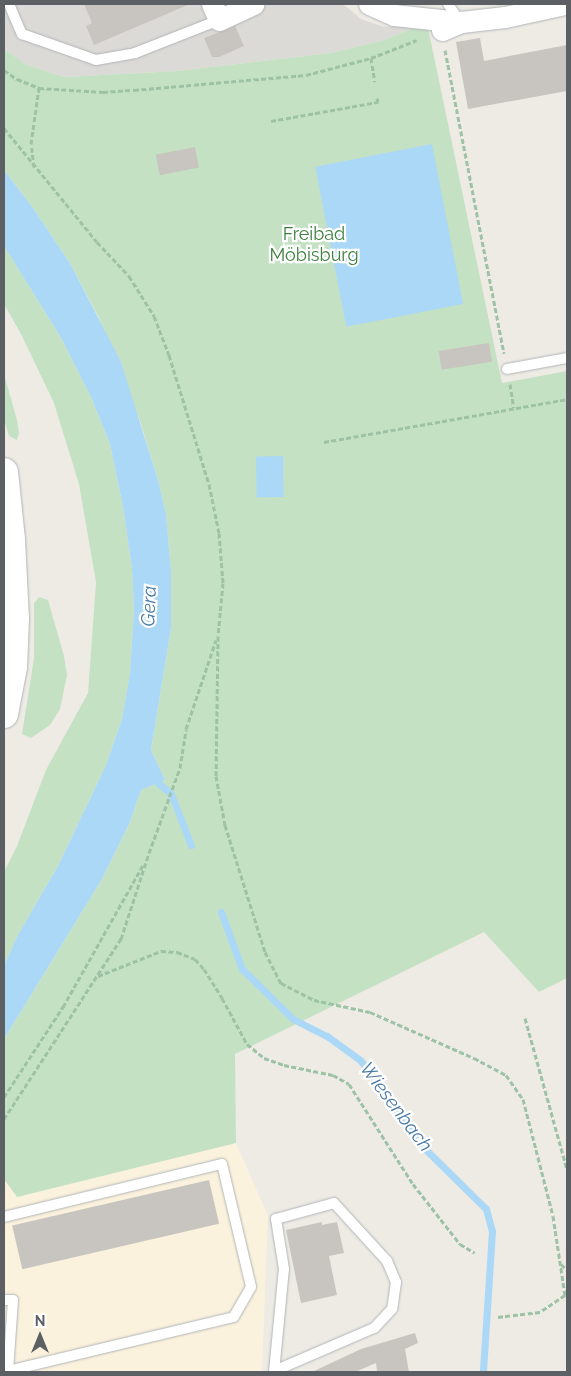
<!DOCTYPE html>
<html>
<head>
<meta charset="utf-8">
<style>
	body { margin:0 }
	#map { position:relative; width:571px; height:1376px; overflow:hidden; background:#edebe4; font-family:Raleway,sans-serif }
	div>[style] { position:absolute }
	.commercial>* { inset:0; background:#faf2dc }
	.industrial>* { inset:0; background:#dcdad6 }
	.green>* { inset:0; background:#c4e2c3 }
	.water>* { inset:0; background:#abd8f6; transform-origin:0 0 }
	.stream>* { height:7px; margin:-3.5px; padding:0 3.5px; transform-origin:3.5px; border-radius:3.5px; background:#abd8f6 }
	.building>* { inset:0; background:#c8c5c1; transform-origin:0 0 }
	.path>* { height:3px; margin-top:-1.5px; transform-origin:0; background:repeating-linear-gradient(90deg,#9dc2a6 0 5px,transparent 0 7.5px) }
	.roads { filter:drop-shadow(0 0 1px #b1b4b8) drop-shadow(0 0 1px #b1b4b8) }
	.lane>* { height:10px; margin:-5px; padding:0 5px; transform-origin:5px; border-radius:5px; background:#fff }
	.street>* { height:21px; margin:-10.5px; padding:0 10.5px; transform-origin:10.5px; border-radius:10.5px; background:#fff }
	.secondary>* { height:28px; margin:-14px; padding:0 14px; transform-origin:14px; border-radius:14px; background:#fff }
	span { translate:-50% -50%; white-space:nowrap; text-align:center; line-height:1.15; -webkit-text-stroke:4.5px #fff; paint-order:stroke }
	.park-label { font-size:18px; color:#3e803f }
	.water-label { font-size:19px; color:#4a7aa6; font-style:italic }
	.frame { position:absolute; inset:0; border:5px solid #5c5f63; pointer-events:none }
	.north { position:absolute; left:15px; top:1311px; width:50px; height:50px; -webkit-text-stroke:4px #fff; paint-order:stroke; rotate:0deg; font-size:14px; font-weight:700; line-height:20px; text-align:center; color:#5c5f63 }
	.north::after { content:''; display:block; margin:auto; width:18px; height:22px; background:#5c5f63; clip-path:polygon(50% 0,100% 100%,50% 72%,0 100%) }
</style>
</head>
<body>
<div id="map">
	<div class="commercial">
		<div style="clip-path:polygon(236px 1143px,268px 1216px,262px 1372px,4px 1372px,4px 1179px,18px 1197px)"></div>
	</div>
	<div class="industrial">
		<div style="clip-path:polygon(4px 4px,343px 4px,361px 19px,384px 27px,427px 23px,381px 41px,331px 53px,178px 71px,64px 77px,27px 65px,4px 49px)"></div>
	</div>
	<div class="green">
		<div style="clip-path:polygon(427px 23px,502px 383px,567px 371px,567px 978px,539px 992px,484px 932px,235px 1054px,236px 1143px,17px 1197px,4px 1179px,4px 1039px,102px 879px,130px 822px,141px 790px,165px 780px,151px 750px,171px 628px,171px 572px,166px 514px,158px 480px,140px 421px,99px 318px,71px 265px,33px 208px,4px 170px,4px 49px,27px 65px,64px 77px,178px 71px,331px 53px,381px 41px)"></div>
		<div style="clip-path:polygon(4px 246px,60px 336px,91px 397px,110px 444px,123px 507px,132px 568px,134px 609px,130px 673px,122px 719px,106px 765px,58px 866px,19px 933px,4px 965px,4px 872px,17px 846px,46px 770px,88px 693px,96px 582px,79px 484px,54px 403px,21px 334px,4px 304px)"></div>
		<div style="clip-path:polygon(4px 374px,17px 420px,19px 433px,17px 440px,9px 436px,4px 420px)"></div>
		<div style="clip-path:polygon(39px 597px,48px 600px,64px 656px,67px 675px,60px 709px,50px 725px,31px 738px,22px 734px,34px 658px,34px 603px)"></div>
	</div>
	<div class="water">
		<div style="left:432px;top:144px;width:163px;height:119px;rotate:79deg"></div>
		<div style="clip-path:polygon(4px 170px,33px 208px,71px 265px,121px 362px,158px 480px,166px 514px,171px 572px,171px 628px,151px 750px,165px 780px,141px 790px,130px 822px,102px 879px,4px 1039px,4px 965px,19px 933px,58px 866px,106px 765px,122px 719px,130px 673px,134px 609px,132px 568px,123px 507px,110px 444px,91px 397px,60px 336px,4px 246px)"></div>
		<div style="left:283px;top:456px;width:41px;height:27px;rotate:89deg"></div>
	</div>
	<div class="stream">
		<div style="left:154px;top:776px;width:8px;rotate:60deg"></div>
		<div style="left:158px;top:783px;width:17px;rotate:40deg"></div>
		<div style="left:171px;top:794px;width:55px;rotate:68.6deg"></div>
		<div style="left:221px;top:912px;width:61px;rotate:69.8deg"></div>
		<div style="left:242px;top:969px;width:71px;rotate:44.4deg"></div>
		<div style="left:293px;top:1019px;width:38px;rotate:27deg"></div>
		<div style="left:327px;top:1036px;width:41px;rotate:36deg"></div>
		<div style="left:360px;top:1060px;width:35px;rotate:51deg"></div>
		<div style="left:382px;top:1087px;width:63px;rotate:57.3deg"></div>
		<div style="left:416px;top:1140px;width:98px;rotate:44.6deg"></div>
		<div style="left:486px;top:1209px;width:23px;rotate:75deg"></div>
		<div style="left:492px;top:1231px;width:141px;rotate:93.7deg"></div>
	</div>
	<div class="building">
		<div style="clip-path:polygon(84px 4px,190px 4px,94px 45px,86px 26px,92px 23px)"></div>
		<div style="clip-path:polygon(235px 26px,244px 46px,219px 57px,212px 57px,204px 38px)"></div>
		<div style="clip-path:polygon(480px 38px,484px 61px,567px 45px,567px 91px,468px 109px,456px 42px)"></div>
		<div style="left:195px;top:147px;width:21px;height:40px;rotate:79deg"></div>
		<div style="left:489px;top:343px;width:19px;height:51px;rotate:81deg"></div>
		<div style="left:209px;top:1180px;width:45px;height:202px;rotate:77deg"></div>
		<div style="clip-path:polygon(322px 1222px,322px 1225px,337px 1222px,344px 1253px,329px 1256px,337px 1295px,301px 1303px,286px 1230px)"></div>
		<div style="clip-path:polygon(415px 1333px,418px 1343px,405px 1349px,409px 1372px,377px 1372px,376px 1363px,355px 1372px,312px 1372px,361px 1349px)"></div>
	</div>
	<div class="path">
		<div style="left:445px;top:50px;width:309px;rotate:79deg"></div>
		<div style="left:371px;top:58px;width:24px;rotate:81deg"></div>
		<div style="left:4px;top:70px;width:16px;rotate:35deg"></div>
		<div style="left:17px;top:79px;width:24px;rotate:22deg"></div>
		<div style="left:39px;top:88px;width:64px;rotate:3.6deg"></div>
		<div style="left:103px;top:92px;width:31px;rotate:-4deg"></div>
		<div style="left:134px;top:90px;width:173px;rotate:-5deg"></div>
		<div style="left:306px;top:75px;width:67px;rotate:-14.7deg"></div>
		<div style="left:371px;top:58px;width:49px;rotate:-21.4deg"></div>
		<div style="left:271px;top:121px;width:109px;rotate:-10.1deg"></div>
		<div style="left:378px;top:102px;width:4px;rotate:-104deg"></div>
		<div style="left:4px;top:128px;width:147px;rotate:50.8deg"></div>
		<div style="left:97px;top:242px;width:47px;rotate:46.7deg"></div>
		<div style="left:129px;top:276px;width:47px;rotate:58deg"></div>
		<div style="left:154px;top:316px;width:42px;rotate:69deg"></div>
		<div style="left:169px;top:355px;width:135px;rotate:72.8deg"></div>
		<div style="left:209px;top:484px;width:50px;rotate:78.5deg"></div>
		<div style="left:219px;top:533px;width:50px;rotate:85.4deg"></div>
		<div style="left:223px;top:583px;width:53px;rotate:95.4deg"></div>
		<div style="left:218px;top:636px;width:140px;rotate:90.8deg"></div>
		<div style="left:216px;top:776px;width:50px;rotate:79.6deg"></div>
		<div style="left:225px;top:825px;width:133px;rotate:72.5deg"></div>
		<div style="left:265px;top:952px;width:35px;rotate:63deg"></div>
		<div style="left:281px;top:983px;width:37px;rotate:27deg"></div>
		<div style="left:314px;top:1000px;width:57px;rotate:12.1deg"></div>
		<div style="left:370px;top:1012px;width:114px;rotate:23.9deg"></div>
		<div style="left:474px;top:1058px;width:36px;rotate:28deg"></div>
		<div style="left:506px;top:1075px;width:29px;rotate:55deg"></div>
		<div style="left:523px;top:1099px;width:121px;rotate:75.6deg"></div>
		<div style="left:553px;top:1216px;width:80px;rotate:81.4deg"></div>
		<div style="left:565px;top:1295px;width:30px;rotate:146deg"></div>
		<div style="left:540px;top:1312px;width:43px;rotate:173.4deg"></div>
		<div style="left:34px;top:167px;width:23px;rotate:-97deg"></div>
		<div style="left:31px;top:144px;width:57px;rotate:-81.9deg"></div>
		<div style="left:510px;top:384px;width:24px;rotate:81deg"></div>
		<div style="left:324px;top:442px;width:247px;rotate:-10deg"></div>
		<div style="left:98px;top:976px;width:68px;rotate:-21.6deg"></div>
		<div style="left:161px;top:951px;width:16px;rotate:4deg"></div>
		<div style="left:177px;top:952px;width:19px;rotate:21deg"></div>
		<div style="left:195px;top:959px;width:13px;rotate:48deg"></div>
		<div style="left:204px;top:969px;width:34px;rotate:58deg"></div>
		<div style="left:222px;top:998px;width:52px;rotate:61.5deg"></div>
		<div style="left:247px;top:1044px;width:22px;rotate:39deg"></div>
		<div style="left:264px;top:1058px;width:21px;rotate:19deg"></div>
		<div style="left:284px;top:1065px;width:50px;rotate:11.5deg"></div>
		<div style="left:333px;top:1075px;width:18px;rotate:29deg"></div>
		<div style="left:349px;top:1084px;width:119px;rotate:57.4deg"></div>
		<div style="left:413px;top:1184px;width:76px;rotate:51.9deg"></div>
		<div style="left:460px;top:1244px;width:17px;rotate:31deg"></div>
		<div style="left:525px;top:1018px;width:157px;rotate:74.5deg"></div>
		<div style="left:4px;top:1097px;width:108px;rotate:-56.8deg"></div>
		<div style="left:63px;top:1007px;width:165px;rotate:-60.6deg"></div>
		<div style="left:4px;top:1119px;width:215px;rotate:-57deg"></div>
		<div style="left:121px;top:939px;width:90px;rotate:-72deg"></div>
		<div style="left:149px;top:853px;width:90px;rotate:-70deg"></div>
		<div style="left:180px;top:768px;width:39px;rotate:-81deg"></div>
		<div style="left:186px;top:729px;width:94px;rotate:-71.4deg"></div>
		<div style="left:561px;top:1264px;width:8px;rotate:45deg"></div>
	</div>
	<div class="roads">
		<div class="lane">
			<div style="left:9px;top:4px;width:33px;rotate:67deg"></div>
			<div style="left:22px;top:34px;width:78px;rotate:19.4deg"></div>
			<div style="left:96px;top:60px;width:40px;rotate:-10deg"></div>
			<div style="left:135px;top:53px;width:90px;rotate:-21.4deg"></div>
			<div style="left:448px;top:4px;width:22px;rotate:56deg"></div>
			<div style="left:507px;top:369px;width:61px;rotate:-10.4deg"></div>
			<div style="left:4px;top:1217px;width:224px;rotate:-13.7deg"></div>
			<div style="left:222px;top:1164px;width:126px;rotate:76.7deg"></div>
			<div style="left:251px;top:1287px;width:34px;rotate:120deg"></div>
			<div style="left:234px;top:1317px;width:232px;rotate:166.6deg"></div>
			<div style="left:4px;top:1300px;width:9px"></div>
			<div style="left:13px;top:1300px;width:72px;rotate:94deg"></div>
			<div style="left:274px;top:1372px;width:103px;rotate:-84.5deg"></div>
			<div style="left:284px;top:1269px;width:51px;rotate:-99.1deg"></div>
			<div style="left:276px;top:1219px;width:60px;rotate:-15.4deg"></div>
			<div style="left:334px;top:1203px;width:79px;rotate:47.6deg"></div>
			<div style="left:387px;top:1261px;width:23px;rotate:67deg"></div>
			<div style="left:396px;top:1282px;width:27px;rotate:98deg"></div>
			<div style="left:392px;top:1309px;width:26px;rotate:133deg"></div>
			<div style="left:374px;top:1328px;width:109px;rotate:156.7deg"></div>
		</div>
		<div class="street">
			<div style="left:212px;top:4px;width:17px;rotate:66deg"></div>
			<div style="left:219px;top:20px;width:38px;rotate:-25deg"></div>
			<div style="left:369px;top:4px;width:27px;rotate:24deg"></div>
			<div style="left:394px;top:15px;width:66px;rotate:6.1deg"></div>
			<div style="left:442px;top:30px;width:21px;rotate:-23deg"></div>
			<div style="left:461px;top:22px;width:44px;rotate:-6.5deg"></div>
			<div style="left:505px;top:17px;width:61px;rotate:-12.2deg"></div>
		</div>
		<div class="secondary">
			<div style="left:4px;top:472px;width:68px;rotate:84.1deg"></div>
			<div style="left:11px;top:540px;width:78px;rotate:87.1deg"></div>
			<div style="left:15px;top:618px;width:49px;rotate:92.3deg"></div>
			<div style="left:13px;top:667px;width:48px;rotate:100.8deg"></div>
		</div>
	</div>
	<div class="park-label">
		<span style="left:314px;top:245px">Freibad<br>Möbisburg</span>
	</div>
	<div class="water-label">
		<span style="left:149px;top:606px;rotate:-88deg">Gera</span>
		<span style="left:396px;top:1107px;rotate:53deg">Wiesenbach</span>
	</div>
	<div class="frame"></div>
	<div class="north">N</div>
</div>
</body>
</html>
